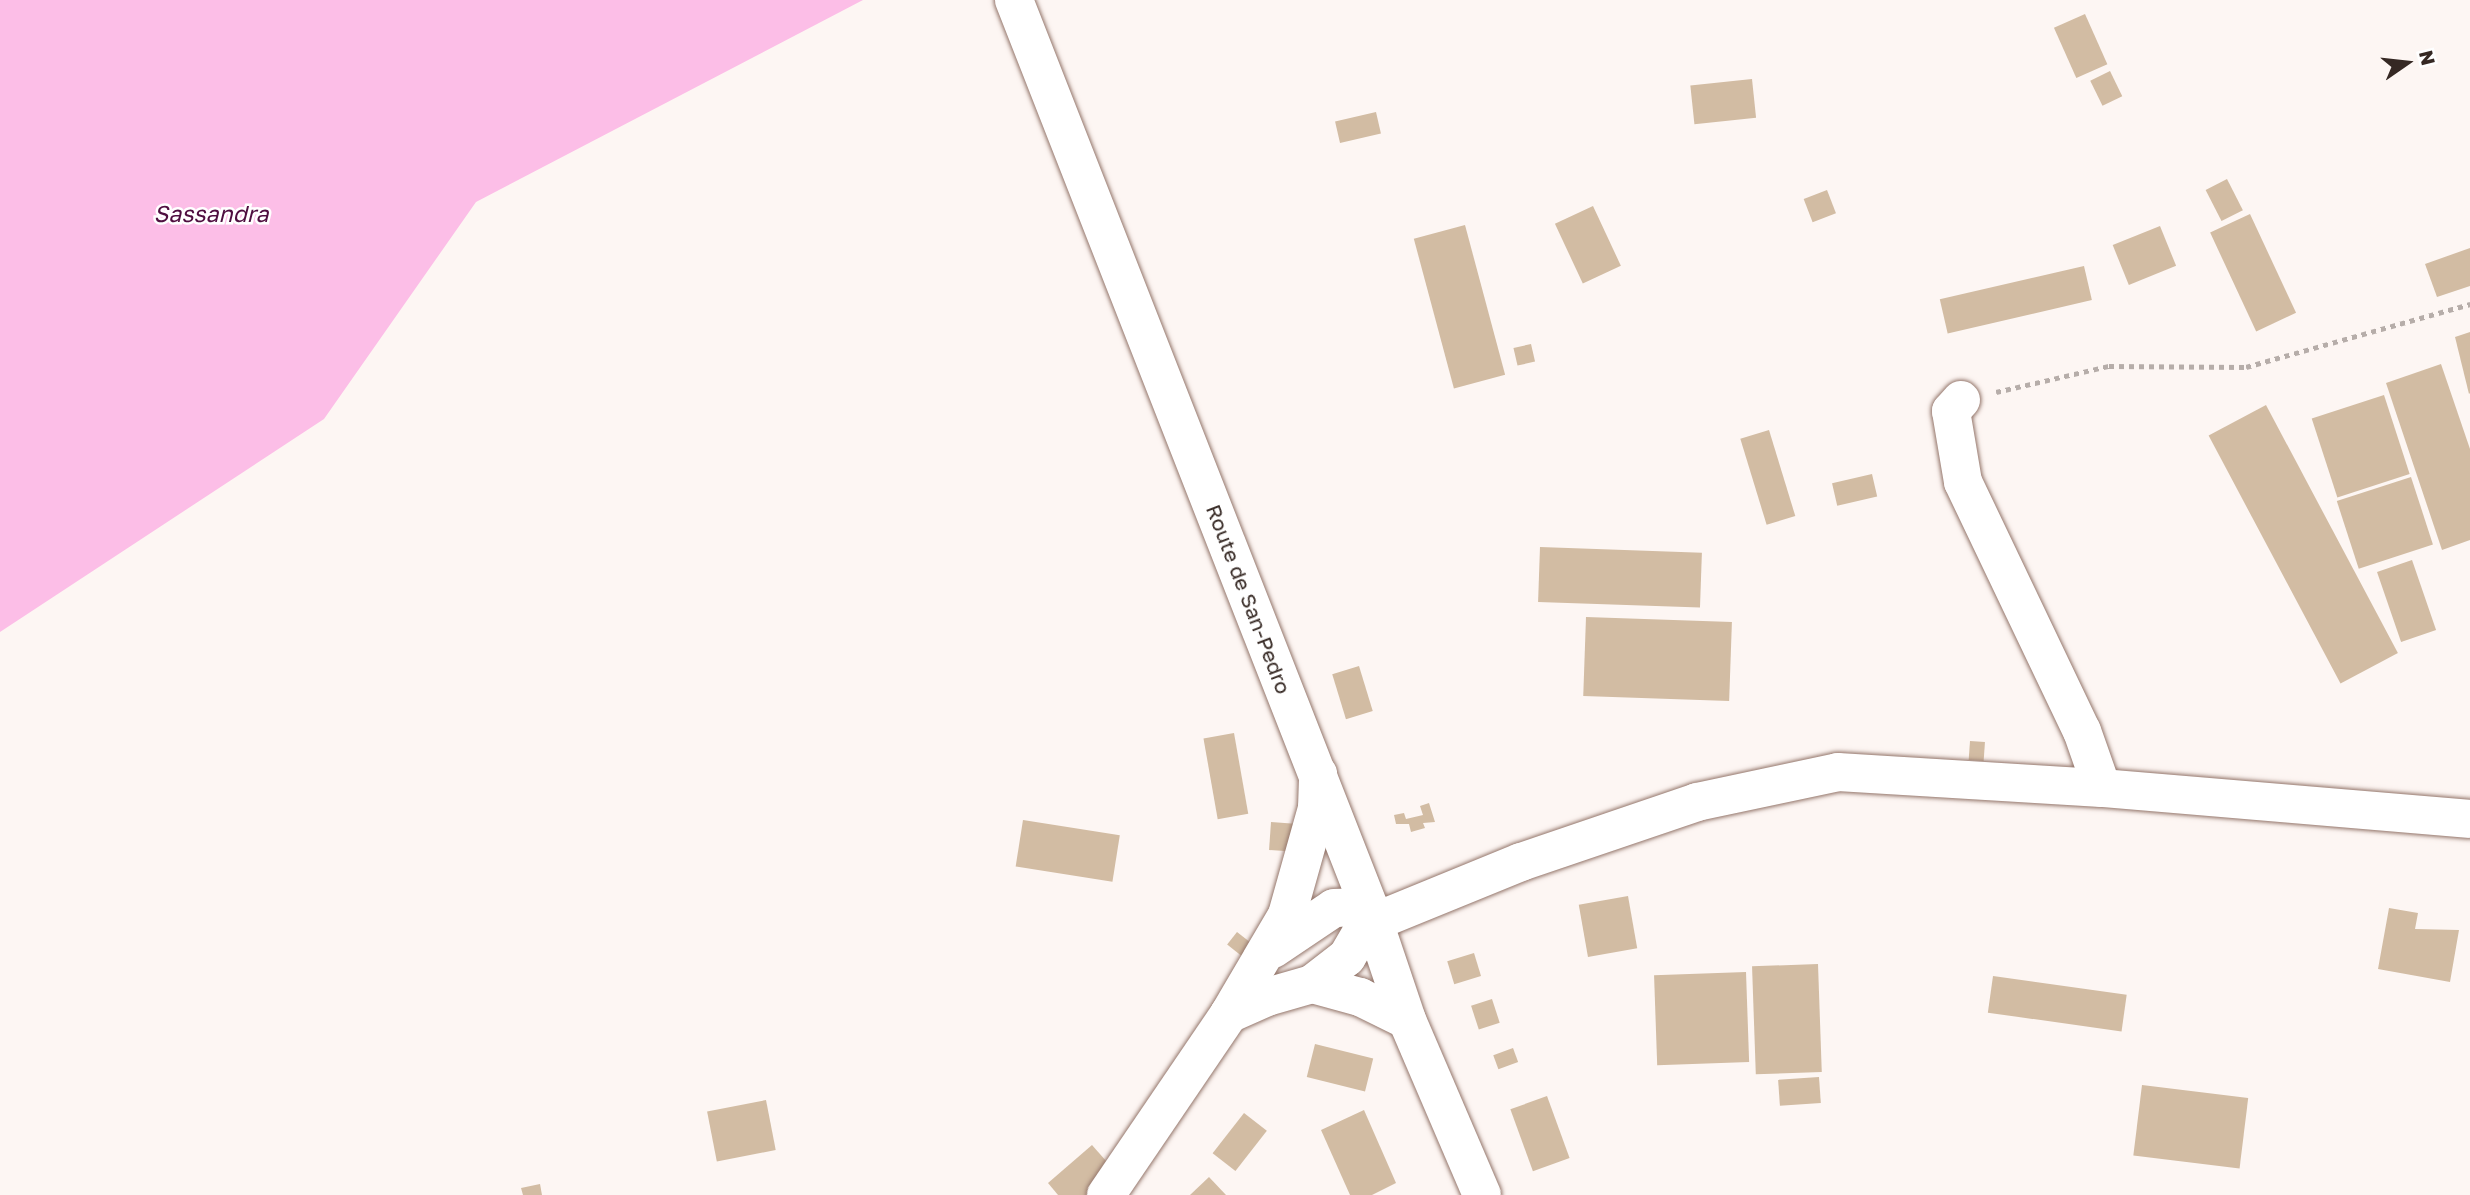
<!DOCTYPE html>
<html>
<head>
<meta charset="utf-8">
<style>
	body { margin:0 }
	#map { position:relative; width:2470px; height:1195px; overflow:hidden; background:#fdf6f3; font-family:"Golos Text",sans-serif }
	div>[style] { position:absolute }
	.water>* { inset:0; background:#fcbee7 }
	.building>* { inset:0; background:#d2bca3; transform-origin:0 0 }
	.path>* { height:4.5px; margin-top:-2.25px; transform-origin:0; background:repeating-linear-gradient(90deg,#b6ada9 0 5px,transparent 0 10px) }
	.roads { filter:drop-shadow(0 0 2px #94766b) drop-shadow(0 0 2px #94766b) }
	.street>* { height:38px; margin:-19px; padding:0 19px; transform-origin:19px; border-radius:19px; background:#fff }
	.secondary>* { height:38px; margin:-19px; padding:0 19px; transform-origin:19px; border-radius:19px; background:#fff }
	.primary>* { height:38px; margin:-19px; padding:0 19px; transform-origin:19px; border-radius:19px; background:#fff }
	span { translate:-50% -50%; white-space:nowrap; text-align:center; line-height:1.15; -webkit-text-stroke:5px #fff; paint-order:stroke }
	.street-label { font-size:21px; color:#352823 }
	.water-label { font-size:23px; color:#4f0e40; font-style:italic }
	.north { position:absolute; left:2372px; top:28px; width:70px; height:70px; -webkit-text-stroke:5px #fff; paint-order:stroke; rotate:76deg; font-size:19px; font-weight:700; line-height:28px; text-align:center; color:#352823 }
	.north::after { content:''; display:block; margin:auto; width:24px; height:32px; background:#352823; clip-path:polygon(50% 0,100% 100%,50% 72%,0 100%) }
</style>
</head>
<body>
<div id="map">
	<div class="water">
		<div style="clip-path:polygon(0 0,863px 0,476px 202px,324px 419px,0 632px)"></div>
	</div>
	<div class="building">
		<div style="left:2085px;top:14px;width:55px;height:34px;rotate:66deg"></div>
		<div style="left:2110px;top:71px;width:28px;height:22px;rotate:64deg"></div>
		<div style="left:1752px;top:79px;width:39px;height:62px;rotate:84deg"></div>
		<div style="left:1376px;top:112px;width:22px;height:42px;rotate:77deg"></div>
		<div style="left:2227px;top:179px;width:35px;height:24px;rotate:63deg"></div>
		<div style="left:1827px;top:190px;width:25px;height:25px;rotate:69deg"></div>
		<div style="left:1593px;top:206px;width:66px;height:42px;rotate:65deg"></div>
		<div style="left:2250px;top:214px;width:109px;height:44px;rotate:65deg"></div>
		<div style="left:1465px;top:225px;width:155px;height:53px;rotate:75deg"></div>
		<div style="left:2160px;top:226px;width:43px;height:51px;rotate:68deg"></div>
		<div style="clip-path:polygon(2470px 248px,2470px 286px,2437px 297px,2425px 264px)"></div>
		<div style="left:2084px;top:266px;width:35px;height:148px;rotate:77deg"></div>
		<div style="clip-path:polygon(2470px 332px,2470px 393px,2469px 394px,2455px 337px)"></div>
		<div style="left:1531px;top:344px;width:18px;height:18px;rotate:77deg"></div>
		<div style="clip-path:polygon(2441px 364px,2470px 449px,2470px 540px,2442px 550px,2386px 383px)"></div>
		<div style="left:2384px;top:395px;width:83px;height:76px;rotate:72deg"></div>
		<div style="left:2266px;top:405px;width:281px;height:65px;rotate:62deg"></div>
		<div style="left:1769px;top:430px;width:90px;height:30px;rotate:73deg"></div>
		<div style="left:1872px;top:474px;width:23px;height:41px;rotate:77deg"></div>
		<div style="left:2411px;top:477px;width:71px;height:78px;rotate:72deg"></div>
		<div style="left:1540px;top:547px;width:162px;height:55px;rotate:2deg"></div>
		<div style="left:2412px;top:560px;width:74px;height:37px;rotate:71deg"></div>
		<div style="left:1586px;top:617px;width:146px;height:79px;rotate:2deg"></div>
		<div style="left:1359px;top:666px;width:47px;height:28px;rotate:73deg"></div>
		<div style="left:1234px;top:733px;width:82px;height:31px;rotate:80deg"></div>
		<div style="left:1970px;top:741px;width:15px;height:19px;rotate:4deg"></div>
		<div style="clip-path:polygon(1429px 803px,1435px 822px,1423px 823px,1425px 828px,1411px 832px,1409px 824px,1396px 824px,1394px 815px,1404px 813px,1406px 819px,1423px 815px,1420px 806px)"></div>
		<div style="left:1023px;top:820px;width:98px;height:47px;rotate:9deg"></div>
		<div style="left:1271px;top:822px;width:27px;height:28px;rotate:4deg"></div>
		<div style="left:1628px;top:896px;width:53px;height:50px;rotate:80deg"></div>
		<div style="clip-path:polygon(2389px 908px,2418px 913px,2415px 929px,2459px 930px,2450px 982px,2378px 969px)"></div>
		<div style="left:1237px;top:932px;width:24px;height:16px;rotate:38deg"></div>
		<div style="left:1474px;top:953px;width:24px;height:28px;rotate:73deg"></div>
		<div style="left:1818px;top:964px;width:108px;height:66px;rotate:88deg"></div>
		<div style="left:1746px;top:972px;width:90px;height:92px;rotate:88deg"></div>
		<div style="left:1993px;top:976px;width:135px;height:37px;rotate:8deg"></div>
		<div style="left:1492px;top:999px;width:25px;height:22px;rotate:72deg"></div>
		<div style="left:1315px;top:1044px;width:60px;height:34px;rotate:14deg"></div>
		<div style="left:1513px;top:1048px;width:15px;height:21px;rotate:70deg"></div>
		<div style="left:1819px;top:1077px;width:26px;height:41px;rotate:86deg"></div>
		<div style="left:2142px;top:1085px;width:107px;height:71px;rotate:7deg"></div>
		<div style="left:1547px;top:1096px;width:66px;height:39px;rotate:70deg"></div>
		<div style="left:766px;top:1100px;width:51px;height:60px;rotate:79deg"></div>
		<div style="clip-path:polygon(1364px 1110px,1396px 1183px,1372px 1195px,1350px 1195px,1321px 1130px)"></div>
		<div style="left:1244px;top:1113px;width:29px;height:51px;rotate:38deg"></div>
		<div style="clip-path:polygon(1092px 1145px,1114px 1170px,1086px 1195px,1058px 1195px,1048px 1183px)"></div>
		<div style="clip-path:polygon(1209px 1177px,1226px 1195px,1190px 1195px)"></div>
		<div style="clip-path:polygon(540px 1184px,542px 1195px,523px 1195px,521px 1188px)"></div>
	</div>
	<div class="path">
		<div style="left:1996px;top:392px;width:116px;rotate:-13deg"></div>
		<div style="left:2109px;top:366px;width:137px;rotate:0.4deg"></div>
		<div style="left:2246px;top:367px;width:233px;rotate:-15.7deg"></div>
	</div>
	<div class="roads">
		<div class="street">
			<div style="left:1961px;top:400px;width:15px;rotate:132deg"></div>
			<div style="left:1951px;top:411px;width:72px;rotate:80.4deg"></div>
			<div style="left:1963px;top:482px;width:276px;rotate:64.5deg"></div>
			<div style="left:2082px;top:731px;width:60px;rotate:70.7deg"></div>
			<div style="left:1374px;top:922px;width:159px;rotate:-22.2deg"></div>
			<div style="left:1521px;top:862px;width:186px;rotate:-18.8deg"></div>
			<div style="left:1697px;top:802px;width:144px;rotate:-12deg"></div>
			<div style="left:1838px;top:772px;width:264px;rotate:3.5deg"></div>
			<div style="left:2102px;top:788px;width:369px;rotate:4.8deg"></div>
		</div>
		<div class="secondary">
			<div style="left:1273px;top:949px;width:73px;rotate:-33.9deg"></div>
			<div style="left:1334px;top:908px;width:35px;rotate:-2deg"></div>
			<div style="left:1312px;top:984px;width:44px;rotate:-37.6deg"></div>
			<div style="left:1347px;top:957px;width:48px;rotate:-59.7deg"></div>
			<div style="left:1229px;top:1014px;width:42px;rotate:-24.1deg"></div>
			<div style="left:1267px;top:997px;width:47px;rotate:-16.1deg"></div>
			<div style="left:1312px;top:984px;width:50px;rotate:15.2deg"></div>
			<div style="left:1360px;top:997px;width:52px;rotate:26.1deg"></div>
			<div style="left:1106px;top:1195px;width:219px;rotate:-55.8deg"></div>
			<div style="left:1229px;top:1014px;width:115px;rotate:-59.6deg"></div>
			<div style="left:1287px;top:915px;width:111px;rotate:-74.3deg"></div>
			<div style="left:1317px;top:808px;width:34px;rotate:-88deg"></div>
		</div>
		<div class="primary">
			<div style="left:1014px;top:0;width:974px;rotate:68.62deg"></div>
			<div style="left:1369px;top:907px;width:119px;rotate:71.4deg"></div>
			<div style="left:1407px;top:1020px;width:190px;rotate:66.8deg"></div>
		</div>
	</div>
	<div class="street-label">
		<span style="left:1249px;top:599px;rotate:69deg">Route de San-Pedro</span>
	</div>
	<div class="water-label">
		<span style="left:211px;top:213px">Sassandra</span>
	</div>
	<div class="north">N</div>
</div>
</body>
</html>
